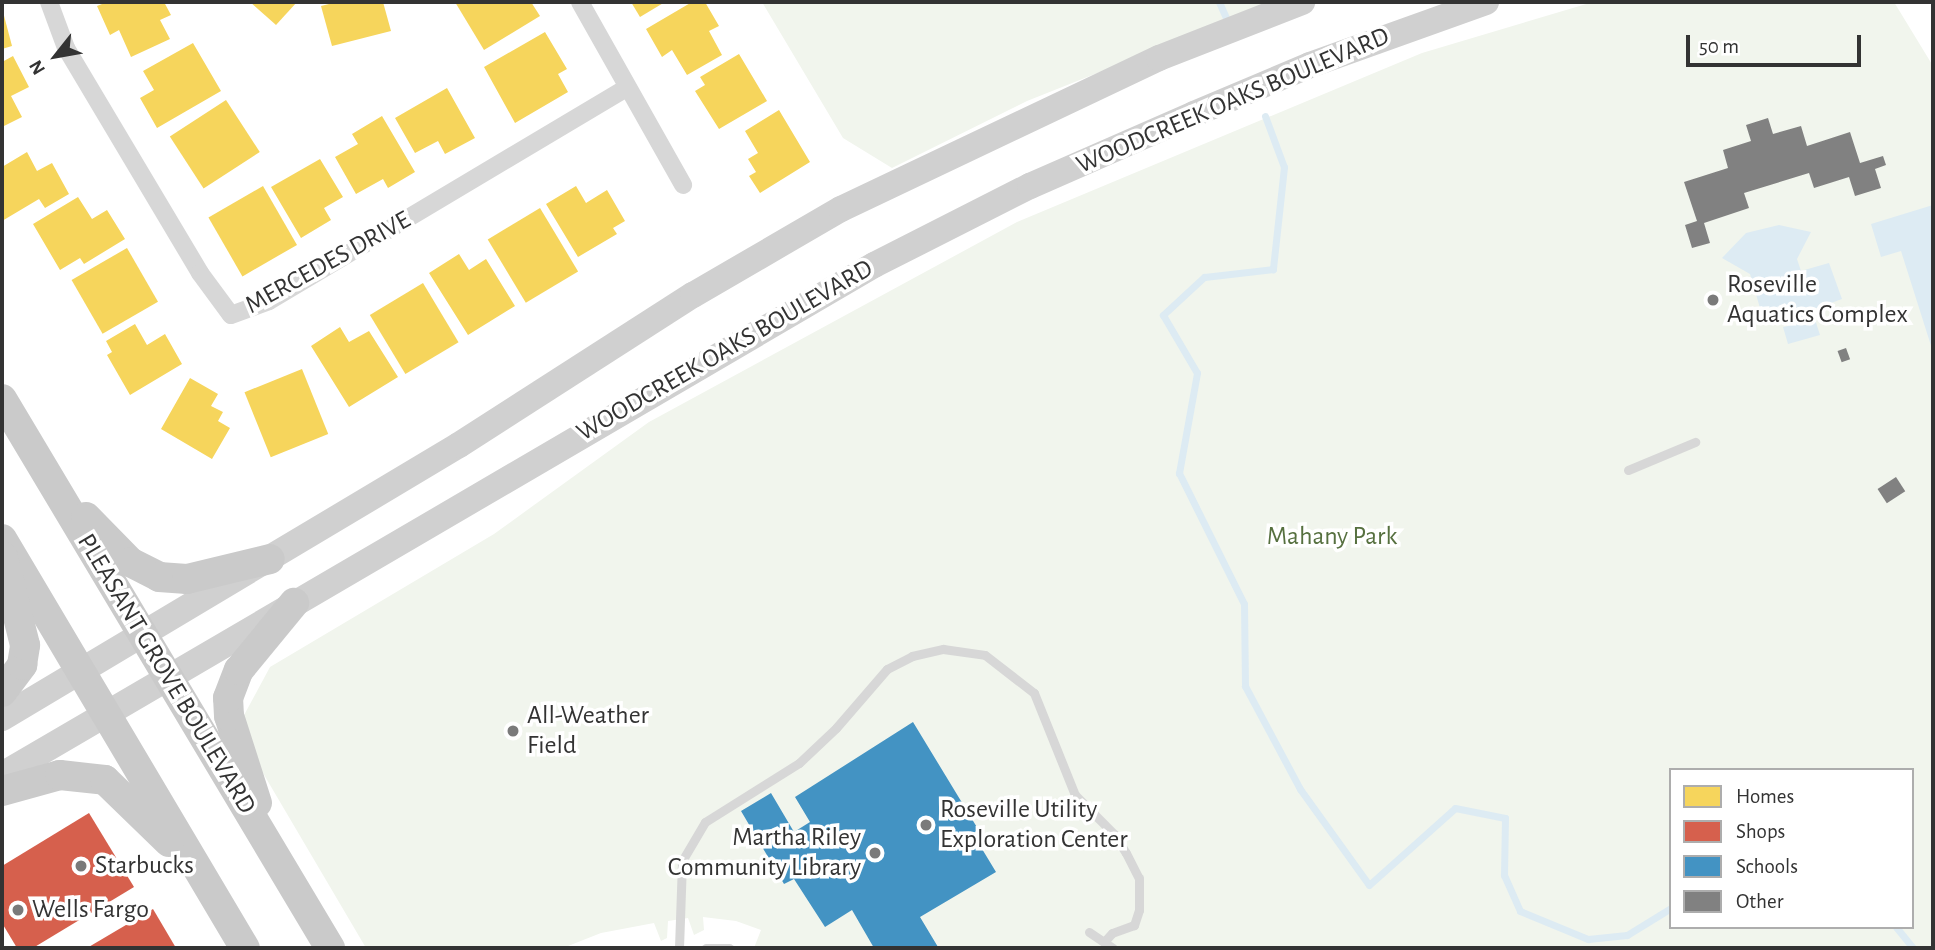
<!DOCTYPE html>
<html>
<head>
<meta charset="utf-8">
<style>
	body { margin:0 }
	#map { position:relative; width:1935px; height:950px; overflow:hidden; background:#fff; font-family:"Alegreya Sans",sans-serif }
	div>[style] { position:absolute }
	.green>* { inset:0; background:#f1f5ed }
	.water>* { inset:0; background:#ddebf3 }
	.homes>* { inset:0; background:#f6d55c; transform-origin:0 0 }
	.shops>* { inset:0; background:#d6604d }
	.schools>* { inset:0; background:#4393c3 }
	.stream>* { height:7px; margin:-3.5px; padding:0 3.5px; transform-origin:3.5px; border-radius:3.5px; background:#ddebf3 }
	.building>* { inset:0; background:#818181; transform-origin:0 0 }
	.lane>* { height:9px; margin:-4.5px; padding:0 4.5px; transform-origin:4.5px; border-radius:4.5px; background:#d7d7d7 }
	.street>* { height:18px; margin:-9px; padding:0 9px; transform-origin:9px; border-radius:9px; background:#d7d7d7 }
	.secondary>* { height:26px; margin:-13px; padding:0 13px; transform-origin:13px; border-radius:13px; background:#d0d0d0 }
	.primary>* { height:30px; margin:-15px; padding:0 15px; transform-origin:15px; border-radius:15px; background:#cacaca }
	.dots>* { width:19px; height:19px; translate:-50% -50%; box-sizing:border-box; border:4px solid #fff; border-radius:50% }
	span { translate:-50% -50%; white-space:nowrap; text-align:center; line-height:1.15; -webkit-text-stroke:7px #fff; paint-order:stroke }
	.street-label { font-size:26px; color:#333 }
	.poi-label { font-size:26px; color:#333 }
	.left { translate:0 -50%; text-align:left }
	.right { translate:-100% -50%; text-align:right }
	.park-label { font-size:26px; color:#56703f }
	.frame { position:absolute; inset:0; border:4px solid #333; pointer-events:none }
	.legend { position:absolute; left:1669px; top:768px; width:245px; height:161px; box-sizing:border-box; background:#fff; border:2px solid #adadad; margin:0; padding:9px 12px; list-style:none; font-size:21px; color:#333 }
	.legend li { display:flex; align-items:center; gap:14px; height:35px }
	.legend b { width:35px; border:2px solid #adadad }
	.north { position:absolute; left:21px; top:21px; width:70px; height:70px; -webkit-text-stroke:5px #fff; paint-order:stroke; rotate:239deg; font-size:19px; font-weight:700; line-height:28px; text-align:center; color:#333 }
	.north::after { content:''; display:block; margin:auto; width:24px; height:32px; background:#333; clip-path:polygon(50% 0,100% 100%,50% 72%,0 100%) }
	.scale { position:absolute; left:1686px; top:35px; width:175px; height:32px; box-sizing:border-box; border:4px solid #333; border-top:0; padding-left:9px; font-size:21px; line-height:24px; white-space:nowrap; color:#333; -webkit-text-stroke:5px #fff; paint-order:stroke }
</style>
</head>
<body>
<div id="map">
	<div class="green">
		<div style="clip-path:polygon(762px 2px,1276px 2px,1027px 101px,892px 168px,843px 138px)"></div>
		<div style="clip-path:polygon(evenodd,1593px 2px,1894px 2px,1933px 66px,1933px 948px,754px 948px,761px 930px,736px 921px,703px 917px,704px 930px,694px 935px,688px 918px,668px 921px,667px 938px,661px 941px,654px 923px,601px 933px,563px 948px,366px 948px,250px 751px,243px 717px,270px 667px,494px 534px,649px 422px,1017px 222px,1422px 53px,1593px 2px,1671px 770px,1912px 770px,1912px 927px,1671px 927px,1671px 770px)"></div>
	</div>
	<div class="water">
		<div style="clip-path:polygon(1933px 205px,1933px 352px,1901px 251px,1881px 257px,1871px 224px)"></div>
		<div style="clip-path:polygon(1779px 225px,1811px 232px,1797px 259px,1801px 271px,1829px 263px,1842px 299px,1812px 310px,1820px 335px,1788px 344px,1783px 327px,1798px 324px,1796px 316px,1765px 325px,1750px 274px,1722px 258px,1746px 233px)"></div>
	</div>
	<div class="homes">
		<div style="clip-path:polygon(107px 2px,164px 2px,171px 15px,160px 20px,170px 39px,131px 57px,119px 30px,110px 35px,97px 6px)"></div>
		<div style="clip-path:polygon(250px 2px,297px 2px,276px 25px)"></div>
		<div style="clip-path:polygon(337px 2px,383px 2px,391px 31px,332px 46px,321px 6px)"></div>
		<div style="clip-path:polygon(455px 2px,531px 2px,540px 16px,484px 50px)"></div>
		<div style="clip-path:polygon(631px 2px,665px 2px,640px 17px)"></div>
		<div style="clip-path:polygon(692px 2px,705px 2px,719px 26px,709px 31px,722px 55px,687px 75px,672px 50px,662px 57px,646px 29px)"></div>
		<div style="clip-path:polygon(2px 8px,12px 46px,2px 49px)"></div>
		<div style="clip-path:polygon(545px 32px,567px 69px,558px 74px,568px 92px,515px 123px,484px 67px)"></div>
		<div style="clip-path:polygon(193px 43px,221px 91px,157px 128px,140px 98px,154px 90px,143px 71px)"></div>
		<div style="clip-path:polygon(739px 54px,767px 101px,719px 129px,695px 91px,705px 85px,700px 77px)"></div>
		<div style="clip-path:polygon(13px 56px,29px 87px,11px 96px,22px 117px,2px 127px,2px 62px)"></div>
		<div style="clip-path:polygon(447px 88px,475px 138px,445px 154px,438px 141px,415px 153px,395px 118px)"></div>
		<div style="left:226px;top:100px;width:62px;height:67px;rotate:57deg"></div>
		<div style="clip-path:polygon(779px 110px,810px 162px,760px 193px,749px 176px,756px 172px,748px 159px,758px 153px,745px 131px)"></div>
		<div style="clip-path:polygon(382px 116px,415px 172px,388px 188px,383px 179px,356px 194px,335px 157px,358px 144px,352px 134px)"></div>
		<div style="clip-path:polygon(27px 152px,37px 171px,52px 163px,69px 194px,45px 208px,39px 199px,2px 221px,2px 167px)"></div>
		<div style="clip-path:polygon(320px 159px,343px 197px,324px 208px,331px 220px,301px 238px,271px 187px)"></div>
		<div style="left:263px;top:186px;width:68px;height:63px;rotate:60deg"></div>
		<div style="clip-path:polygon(576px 186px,586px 203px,607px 190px,625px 221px,613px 228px,617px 234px,578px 257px,546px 204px)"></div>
		<div style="clip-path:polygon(78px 197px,92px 219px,107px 210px,125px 239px,84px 264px,80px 258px,60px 270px,33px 224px)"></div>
		<div style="left:540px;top:208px;width:74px;height:61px;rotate:59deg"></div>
		<div style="left:127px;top:248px;width:62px;height:64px;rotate:60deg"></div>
		<div style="clip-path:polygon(459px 254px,469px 270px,486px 259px,515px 306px,468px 335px,429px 273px)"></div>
		<div style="left:423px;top:283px;width:69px;height:62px;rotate:59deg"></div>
		<div style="clip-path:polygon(135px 324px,147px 345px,165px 334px,182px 364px,130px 395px,107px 355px,112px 352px,106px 341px)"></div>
		<div style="clip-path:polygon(340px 327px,349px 342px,369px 331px,398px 377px,349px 407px,311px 346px)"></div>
		<div style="left:302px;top:369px;width:70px;height:62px;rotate:68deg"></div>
		<div style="clip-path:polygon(190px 378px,218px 394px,211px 406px,223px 412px,218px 421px,230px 428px,212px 459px,161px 429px)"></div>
	</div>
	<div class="shops">
		<div style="clip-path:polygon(89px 813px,134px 887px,33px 948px,17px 948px,2px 923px,2px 866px)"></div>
		<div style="clip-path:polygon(153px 909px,176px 948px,87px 948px)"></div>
	</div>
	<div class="schools">
		<div style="clip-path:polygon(913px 722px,978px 829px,973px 834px,996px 872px,920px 917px,938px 947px,874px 948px,852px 910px,825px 927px,794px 879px,784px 884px,741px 811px,771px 793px,794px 832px,810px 822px,795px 797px)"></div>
	</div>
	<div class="stream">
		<div style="left:1219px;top:2px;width:17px;rotate:66deg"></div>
		<div style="left:1265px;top:116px;width:54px;rotate:69.6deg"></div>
		<div style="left:1284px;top:167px;width:103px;rotate:96.2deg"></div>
		<div style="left:1273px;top:269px;width:69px;rotate:173.4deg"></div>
		<div style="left:1204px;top:277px;width:56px;rotate:137.2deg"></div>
		<div style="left:1163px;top:315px;width:67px;rotate:59.6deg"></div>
		<div style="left:1197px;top:373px;width:102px;rotate:100.2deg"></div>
		<div style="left:1179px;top:473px;width:146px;rotate:63.6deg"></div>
		<div style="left:1244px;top:604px;width:82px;rotate:89.3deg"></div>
		<div style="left:1245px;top:686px;width:117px;rotate:61.9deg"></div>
		<div style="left:1300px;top:789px;width:118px;rotate:54.3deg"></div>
		<div style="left:1369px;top:885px;width:115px;rotate:-41.8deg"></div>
		<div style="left:1455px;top:808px;width:51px;rotate:11.3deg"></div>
		<div style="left:1505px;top:818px;width:57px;rotate:91deg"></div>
		<div style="left:1504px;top:875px;width:39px;rotate:66deg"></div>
		<div style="left:1520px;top:911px;width:74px;rotate:22.4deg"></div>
		<div style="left:1588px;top:939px;width:39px;rotate:-6deg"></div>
		<div style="left:1627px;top:935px;width:52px;rotate:-31.5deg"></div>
		<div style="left:1896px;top:927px;width:27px;rotate:51deg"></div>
	</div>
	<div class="building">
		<div style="clip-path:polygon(1768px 118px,1773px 134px,1801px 126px,1807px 146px,1850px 132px,1860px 163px,1883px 156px,1886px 165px,1875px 169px,1881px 188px,1855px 196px,1849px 177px,1814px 188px,1809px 173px,1744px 193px,1749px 208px,1704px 223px,1710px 243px,1692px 248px,1685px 225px,1697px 221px,1684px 182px,1728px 168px,1723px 150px,1751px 141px,1746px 125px)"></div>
		<div style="left:1846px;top:348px;width:12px;height:9px;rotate:70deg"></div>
		<div style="left:1896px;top:477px;width:17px;height:22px;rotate:57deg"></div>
	</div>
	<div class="lane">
		<div style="left:1628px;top:470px;width:73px;rotate:-22.7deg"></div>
		<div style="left:1089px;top:932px;width:29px;rotate:34deg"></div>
		<div style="left:679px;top:948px;width:87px;rotate:-88deg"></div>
		<div style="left:682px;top:861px;width:45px;rotate:-59.5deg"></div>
		<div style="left:705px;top:822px;width:111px;rotate:-32.1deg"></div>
		<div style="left:799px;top:763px;width:51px;rotate:-43.4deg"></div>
		<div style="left:836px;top:728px;width:78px;rotate:-49.2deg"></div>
		<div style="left:887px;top:669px;width:28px;rotate:-27deg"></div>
		<div style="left:912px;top:656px;width:32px;rotate:-13deg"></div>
		<div style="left:943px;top:649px;width:42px;rotate:8.1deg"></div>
		<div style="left:985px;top:655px;width:62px;rotate:37.8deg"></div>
		<div style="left:1034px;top:693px;width:110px;rotate:68.1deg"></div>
		<div style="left:1075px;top:795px;width:55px;rotate:45deg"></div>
		<div style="left:1114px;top:834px;width:22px;rotate:58deg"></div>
		<div style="left:1126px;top:853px;width:28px;rotate:63deg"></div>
		<div style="left:1139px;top:878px;width:32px;rotate:90deg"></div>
		<div style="left:1139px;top:910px;width:16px;rotate:108deg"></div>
		<div style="left:1134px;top:925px;width:23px;rotate:160deg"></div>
		<div style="left:1112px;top:933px;width:12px;rotate:132deg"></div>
		<div style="left:706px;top:948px;width:23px"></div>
	</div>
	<div class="street">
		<div style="left:49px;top:2px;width:49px;rotate:69.7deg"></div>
		<div style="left:66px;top:48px;width:262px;rotate:59.2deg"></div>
		<div style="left:200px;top:273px;width:52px;rotate:53.6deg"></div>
		<div style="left:231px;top:315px;width:40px;rotate:-20.2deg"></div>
		<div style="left:269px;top:301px;width:417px;rotate:-30.8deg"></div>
		<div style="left:580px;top:2px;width:210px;rotate:60.6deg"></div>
	</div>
	<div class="secondary">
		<div style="left:2px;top:718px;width:532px;rotate:-30.85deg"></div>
		<div style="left:459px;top:445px;width:278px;rotate:-32.7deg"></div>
		<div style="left:693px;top:295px;width:171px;rotate:-30.2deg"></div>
		<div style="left:841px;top:209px;width:352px;rotate:-25.4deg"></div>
		<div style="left:1159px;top:58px;width:154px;rotate:-21.4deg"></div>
		<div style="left:2px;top:775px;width:1010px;rotate:-30.32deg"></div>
		<div style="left:874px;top:265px;width:175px;rotate:-26.9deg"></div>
		<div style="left:1030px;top:186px;width:179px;rotate:-23.7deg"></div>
		<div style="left:1194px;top:114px;width:126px;rotate:-22.9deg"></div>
		<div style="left:1310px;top:65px;width:187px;rotate:-19.7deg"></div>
	</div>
	<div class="primary">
		<div style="left:2px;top:399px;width:640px;rotate:59.14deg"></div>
		<div style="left:86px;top:517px;width:63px;rotate:45.6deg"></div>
		<div style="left:130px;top:562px;width:33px;rotate:27deg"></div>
		<div style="left:159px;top:577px;width:28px;rotate:4deg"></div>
		<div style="left:187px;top:579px;width:85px;rotate:-13.5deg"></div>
		<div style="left:2px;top:539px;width:476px;rotate:59.3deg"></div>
		<div style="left:2px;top:692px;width:34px;rotate:-53deg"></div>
		<div style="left:22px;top:665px;width:20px;rotate:-81deg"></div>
		<div style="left:25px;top:645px;width:91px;rotate:-104deg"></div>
		<div style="left:2px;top:791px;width:60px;rotate:-15.4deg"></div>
		<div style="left:60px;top:775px;width:45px;rotate:6.3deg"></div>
		<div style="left:105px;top:780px;width:89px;rotate:44.1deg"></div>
		<div style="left:257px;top:803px;width:91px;rotate:-107.8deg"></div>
		<div style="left:229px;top:716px;width:18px;rotate:-93deg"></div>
		<div style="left:228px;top:698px;width:30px;rotate:-69deg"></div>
		<div style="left:239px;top:670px;width:87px;rotate:-50.6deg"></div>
	</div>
	<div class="dots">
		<div style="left:1713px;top:300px;background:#7a7a7a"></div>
		<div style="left:513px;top:731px;background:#7a7a7a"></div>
		<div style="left:926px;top:825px;background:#7a7a7a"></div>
		<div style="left:875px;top:853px;background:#7a7a7a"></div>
		<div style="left:81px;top:866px;background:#7a7a7a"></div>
		<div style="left:18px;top:910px;background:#7a7a7a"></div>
	</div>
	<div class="street-label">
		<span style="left:1233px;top:101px;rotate:-23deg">WOODCREEK OAKS BOULEVARD</span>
		<span style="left:328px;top:263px;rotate:-29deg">MERCEDES DRIVE</span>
		<span style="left:725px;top:351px;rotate:-30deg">WOODCREEK OAKS BOULEVARD</span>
		<span style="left:166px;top:674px;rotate:59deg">PLEASANT GROVE BOULEVARD</span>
	</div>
	<div class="poi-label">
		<span class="left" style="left:1727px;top:300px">Roseville<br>Aquatics Complex</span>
		<span class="left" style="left:527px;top:731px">All-Weather<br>Field</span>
		<span class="left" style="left:940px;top:825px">Roseville Utility<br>Exploration Center</span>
		<span class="right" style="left:861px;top:853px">Martha Riley<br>Community Library</span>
		<span class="left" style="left:95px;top:866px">Starbucks</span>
		<span class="left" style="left:32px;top:910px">Wells Fargo</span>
	</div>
	<div class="park-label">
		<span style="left:1332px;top:537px">Mahany Park</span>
	</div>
	<div class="frame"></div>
	<ul class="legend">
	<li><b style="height:19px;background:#f6d55c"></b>Homes</li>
	<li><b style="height:19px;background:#d6604d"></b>Shops</li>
	<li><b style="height:19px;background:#4393c3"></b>Schools</li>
	<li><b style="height:19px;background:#818181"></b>Other</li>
	</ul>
	<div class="north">N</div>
	<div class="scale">50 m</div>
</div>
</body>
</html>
